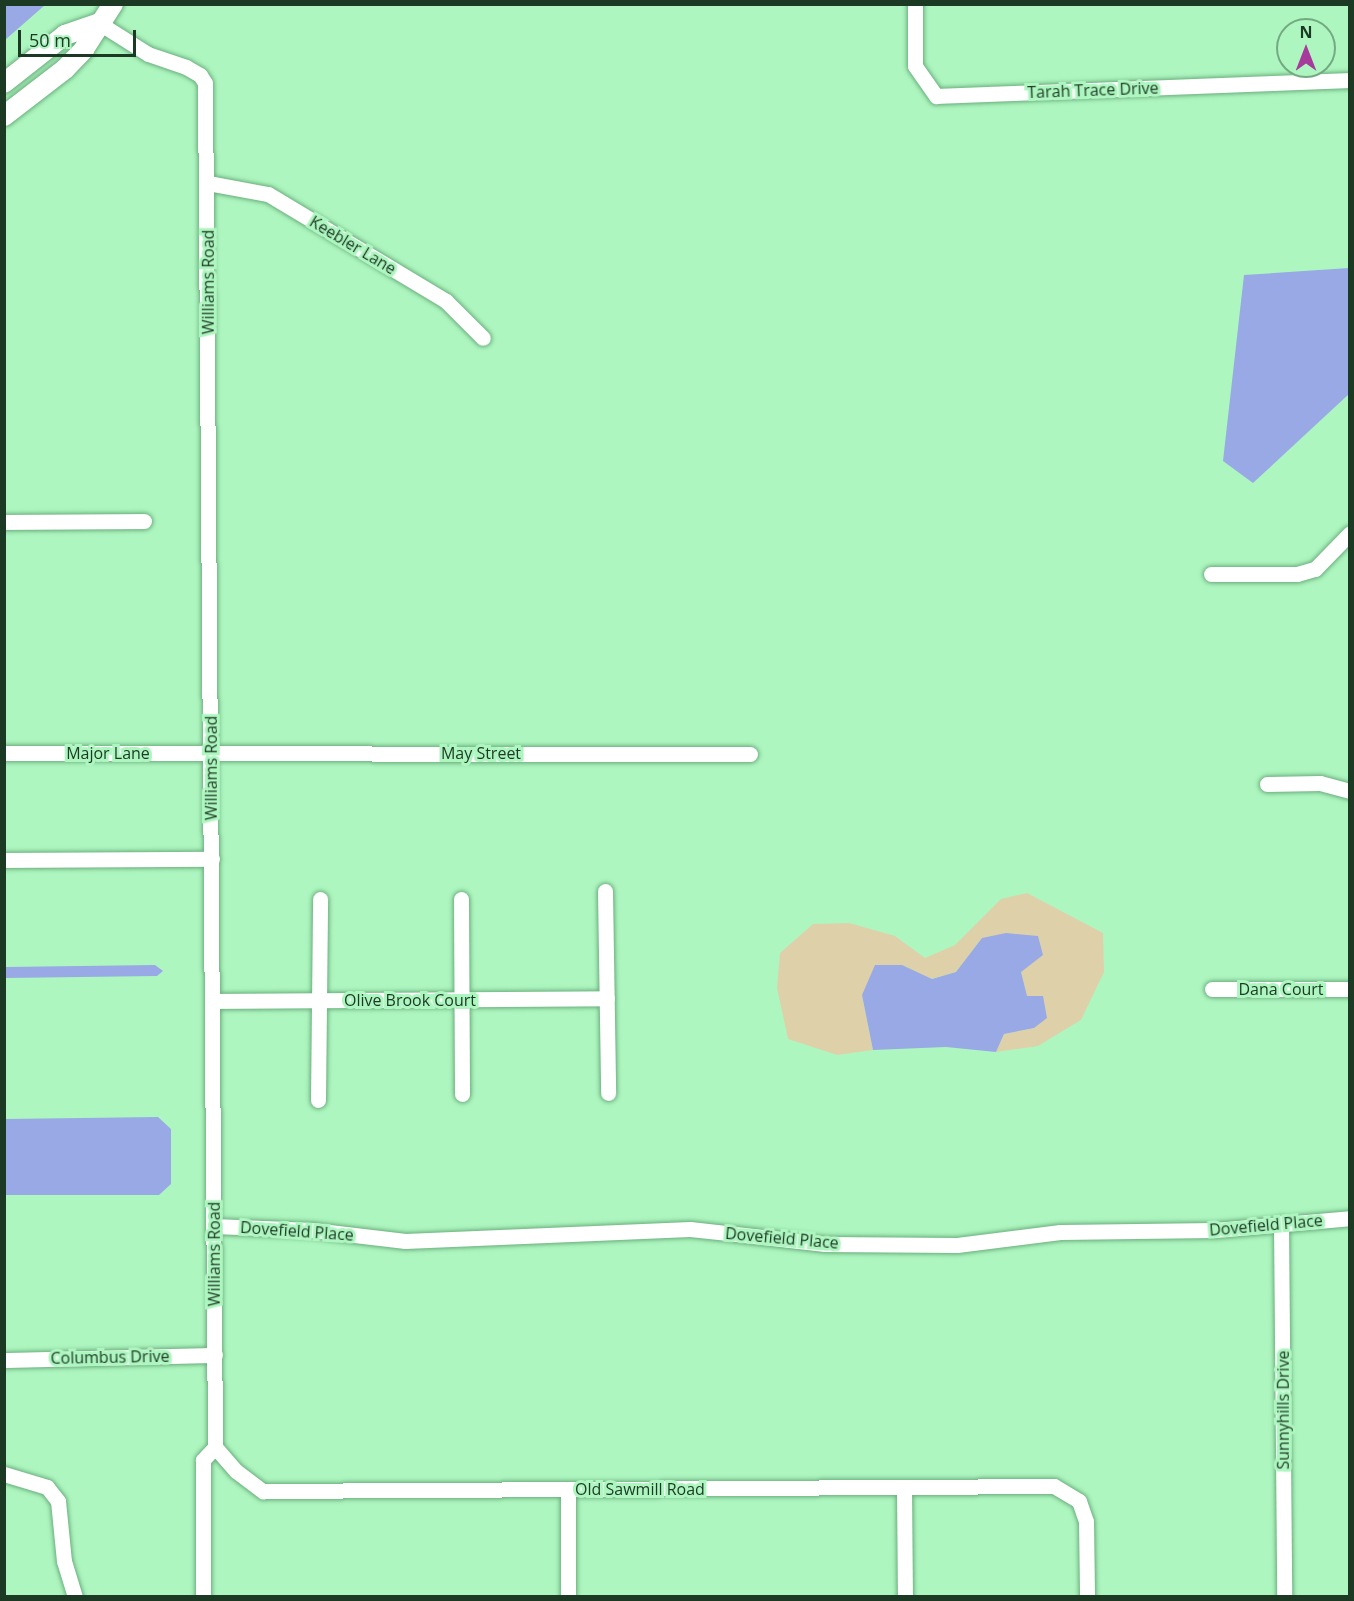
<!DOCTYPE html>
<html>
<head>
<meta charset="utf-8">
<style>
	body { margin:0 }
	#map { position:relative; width:1354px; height:1601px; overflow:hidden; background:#aef6c0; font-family:"Open Sans",sans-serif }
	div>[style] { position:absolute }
	.green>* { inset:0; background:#ded1a9 }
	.water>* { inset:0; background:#98a9e5 }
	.roads { filter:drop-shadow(0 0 2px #6aaf7d) drop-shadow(0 0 2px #6aaf7d) }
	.minor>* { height:15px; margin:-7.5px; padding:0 7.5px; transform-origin:7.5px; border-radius:7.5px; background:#fff }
	.tertiary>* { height:20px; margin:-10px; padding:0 10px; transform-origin:10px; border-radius:10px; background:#fff }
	span { translate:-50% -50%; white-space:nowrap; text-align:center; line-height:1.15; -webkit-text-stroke:6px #aef6c0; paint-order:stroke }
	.street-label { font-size:16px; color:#1c3924 }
	.frame { position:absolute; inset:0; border:6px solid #1c3924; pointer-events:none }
	.north { position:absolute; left:1276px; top:18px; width:60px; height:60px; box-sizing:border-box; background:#aef6c0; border:2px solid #74aa82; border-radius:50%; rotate:0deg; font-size:16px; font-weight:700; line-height:24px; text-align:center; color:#1c3924 }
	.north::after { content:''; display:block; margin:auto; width:21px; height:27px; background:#a63b9c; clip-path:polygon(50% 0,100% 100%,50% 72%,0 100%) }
	.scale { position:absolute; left:18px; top:30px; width:118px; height:27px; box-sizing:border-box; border:3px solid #1c3924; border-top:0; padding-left:8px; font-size:18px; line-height:21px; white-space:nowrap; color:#1c3924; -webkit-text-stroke:4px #aef6c0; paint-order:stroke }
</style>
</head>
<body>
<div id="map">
	<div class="green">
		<div style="clip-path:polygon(1027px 893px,1103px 933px,1104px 972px,1081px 1020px,1038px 1046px,996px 1052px,1004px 1034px,1034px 1028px,1021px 972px,982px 938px,956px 972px,931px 979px,902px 965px,862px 995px,873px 1050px,837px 1055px,788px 1039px,777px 988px,780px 953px,813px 924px,849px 923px,895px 936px,925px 958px,955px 945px,1001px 899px)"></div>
	</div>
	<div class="water">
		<div style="clip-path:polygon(5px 4px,45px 4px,45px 5px,5px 40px)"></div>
		<div style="clip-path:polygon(1349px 268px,1349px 394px,1253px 483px,1223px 461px,1244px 275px)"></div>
		<div style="clip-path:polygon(1006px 933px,1038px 936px,1043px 955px,1021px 972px,1027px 996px,1043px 996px,1047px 1018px,1034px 1028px,1004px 1034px,996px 1052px,946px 1047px,873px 1050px,862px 995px,875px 965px,902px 965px,932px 979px,956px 972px,982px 938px)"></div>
		<div style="clip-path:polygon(155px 965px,163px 971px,157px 976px,5px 978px,5px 967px)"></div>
		<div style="clip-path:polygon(158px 1117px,171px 1129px,171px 1184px,159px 1195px,5px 1195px,5px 1119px)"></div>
	</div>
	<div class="roads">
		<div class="minor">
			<div style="left:915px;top:4px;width:62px;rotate:90deg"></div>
			<div style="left:915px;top:66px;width:37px;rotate:55deg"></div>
			<div style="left:936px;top:96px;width:414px;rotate:-2.2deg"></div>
			<div style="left:99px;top:23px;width:58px;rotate:32.3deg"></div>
			<div style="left:148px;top:54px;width:40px;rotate:18.9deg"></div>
			<div style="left:186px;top:67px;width:16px;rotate:30deg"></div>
			<div style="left:200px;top:75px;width:9px;rotate:58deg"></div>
			<div style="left:205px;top:83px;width:1364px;rotate:89.58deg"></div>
			<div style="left:215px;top:1447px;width:18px;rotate:133deg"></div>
			<div style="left:203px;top:1460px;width:136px;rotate:90deg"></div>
			<div style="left:208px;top:183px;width:61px;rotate:10.4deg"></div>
			<div style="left:268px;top:194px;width:208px;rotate:31deg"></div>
			<div style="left:446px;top:301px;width:52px;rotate:45deg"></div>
			<div style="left:4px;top:522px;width:140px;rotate:-0.4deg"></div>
			<div style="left:1211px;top:574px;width:86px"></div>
			<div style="left:1297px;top:574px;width:19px;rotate:-16deg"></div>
			<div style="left:1315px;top:569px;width:50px;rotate:-45.8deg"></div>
			<div style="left:4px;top:753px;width:746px;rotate:0.08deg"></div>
			<div style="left:1267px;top:784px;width:53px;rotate:-1.1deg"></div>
			<div style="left:1320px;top:783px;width:31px;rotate:15deg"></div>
			<div style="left:4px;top:860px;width:208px;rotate:-0.3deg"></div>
			<div style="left:605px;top:891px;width:202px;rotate:89.1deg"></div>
			<div style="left:461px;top:899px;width:195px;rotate:89.7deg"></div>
			<div style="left:1212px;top:989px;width:138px"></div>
			<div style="left:213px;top:1001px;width:394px;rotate:-0.4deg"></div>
			<div style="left:318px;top:1100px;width:201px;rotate:-89.4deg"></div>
			<div style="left:1281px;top:1223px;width:373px;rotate:89.5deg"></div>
			<div style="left:214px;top:1226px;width:98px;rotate:2.3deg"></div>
			<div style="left:312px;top:1230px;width:94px;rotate:6.7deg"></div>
			<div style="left:405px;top:1241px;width:285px;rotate:-2.4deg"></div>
			<div style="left:690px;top:1229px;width:136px;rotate:6.3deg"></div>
			<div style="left:825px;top:1244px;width:132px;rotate:0.4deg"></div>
			<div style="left:957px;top:1245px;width:104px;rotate:-7.2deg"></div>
			<div style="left:1060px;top:1232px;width:154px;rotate:-0.7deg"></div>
			<div style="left:1214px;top:1230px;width:137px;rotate:-5deg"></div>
			<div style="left:4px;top:1360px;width:211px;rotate:-1.4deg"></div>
			<div style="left:215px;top:1447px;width:32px;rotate:49deg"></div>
			<div style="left:236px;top:1471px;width:34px;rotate:37deg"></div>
			<div style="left:263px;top:1491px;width:791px;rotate:-0.36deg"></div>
			<div style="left:1054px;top:1486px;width:29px;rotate:31deg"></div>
			<div style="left:1079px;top:1501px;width:21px;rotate:71deg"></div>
			<div style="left:1086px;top:1521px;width:75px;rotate:89.2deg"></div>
			<div style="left:4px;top:1474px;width:45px;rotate:16.8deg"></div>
			<div style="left:47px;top:1487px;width:18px;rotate:52deg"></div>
			<div style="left:58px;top:1501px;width:60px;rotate:84.3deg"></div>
			<div style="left:64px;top:1561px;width:37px;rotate:73deg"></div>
			<div style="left:904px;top:1487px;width:109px;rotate:89.5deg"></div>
			<div style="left:568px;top:1489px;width:107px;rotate:90deg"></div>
		</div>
		<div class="tertiary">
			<div style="left:4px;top:83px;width:78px;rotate:-38.2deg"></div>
			<div style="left:65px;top:35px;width:36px;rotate:-19deg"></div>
			<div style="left:4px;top:116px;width:77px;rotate:-37.6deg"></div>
			<div style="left:65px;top:69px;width:28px;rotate:-46deg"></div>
			<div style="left:84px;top:49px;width:54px;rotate:-57.2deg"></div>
		</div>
	</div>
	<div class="street-label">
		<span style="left:1093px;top:90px;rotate:-2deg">Tarah Trace Drive</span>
		<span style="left:353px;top:245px;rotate:31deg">Keebler Lane</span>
		<span style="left:208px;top:282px;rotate:-90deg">Williams Road</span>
		<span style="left:108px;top:753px">Major Lane</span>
		<span style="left:481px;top:753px">May Street</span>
		<span style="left:211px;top:768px;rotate:-90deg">Williams Road</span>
		<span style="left:1281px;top:989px">Dana Court</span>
		<span style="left:410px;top:1000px">Olive Brook Court</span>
		<span style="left:1266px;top:1225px;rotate:-5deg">Dovefield Place</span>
		<span style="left:297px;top:1231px;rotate:4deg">Dovefield Place</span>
		<span style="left:782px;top:1238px;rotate:5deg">Dovefield Place</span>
		<span style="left:214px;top:1254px;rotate:-90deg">Williams Road</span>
		<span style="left:110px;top:1357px;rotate:-1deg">Columbus Drive</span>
		<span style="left:1283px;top:1410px;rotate:-90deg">Sunnyhills Drive</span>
		<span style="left:640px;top:1489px">Old Sawmill Road</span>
	</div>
	<div class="frame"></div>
	<div class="north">N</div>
	<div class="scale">50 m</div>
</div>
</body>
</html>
